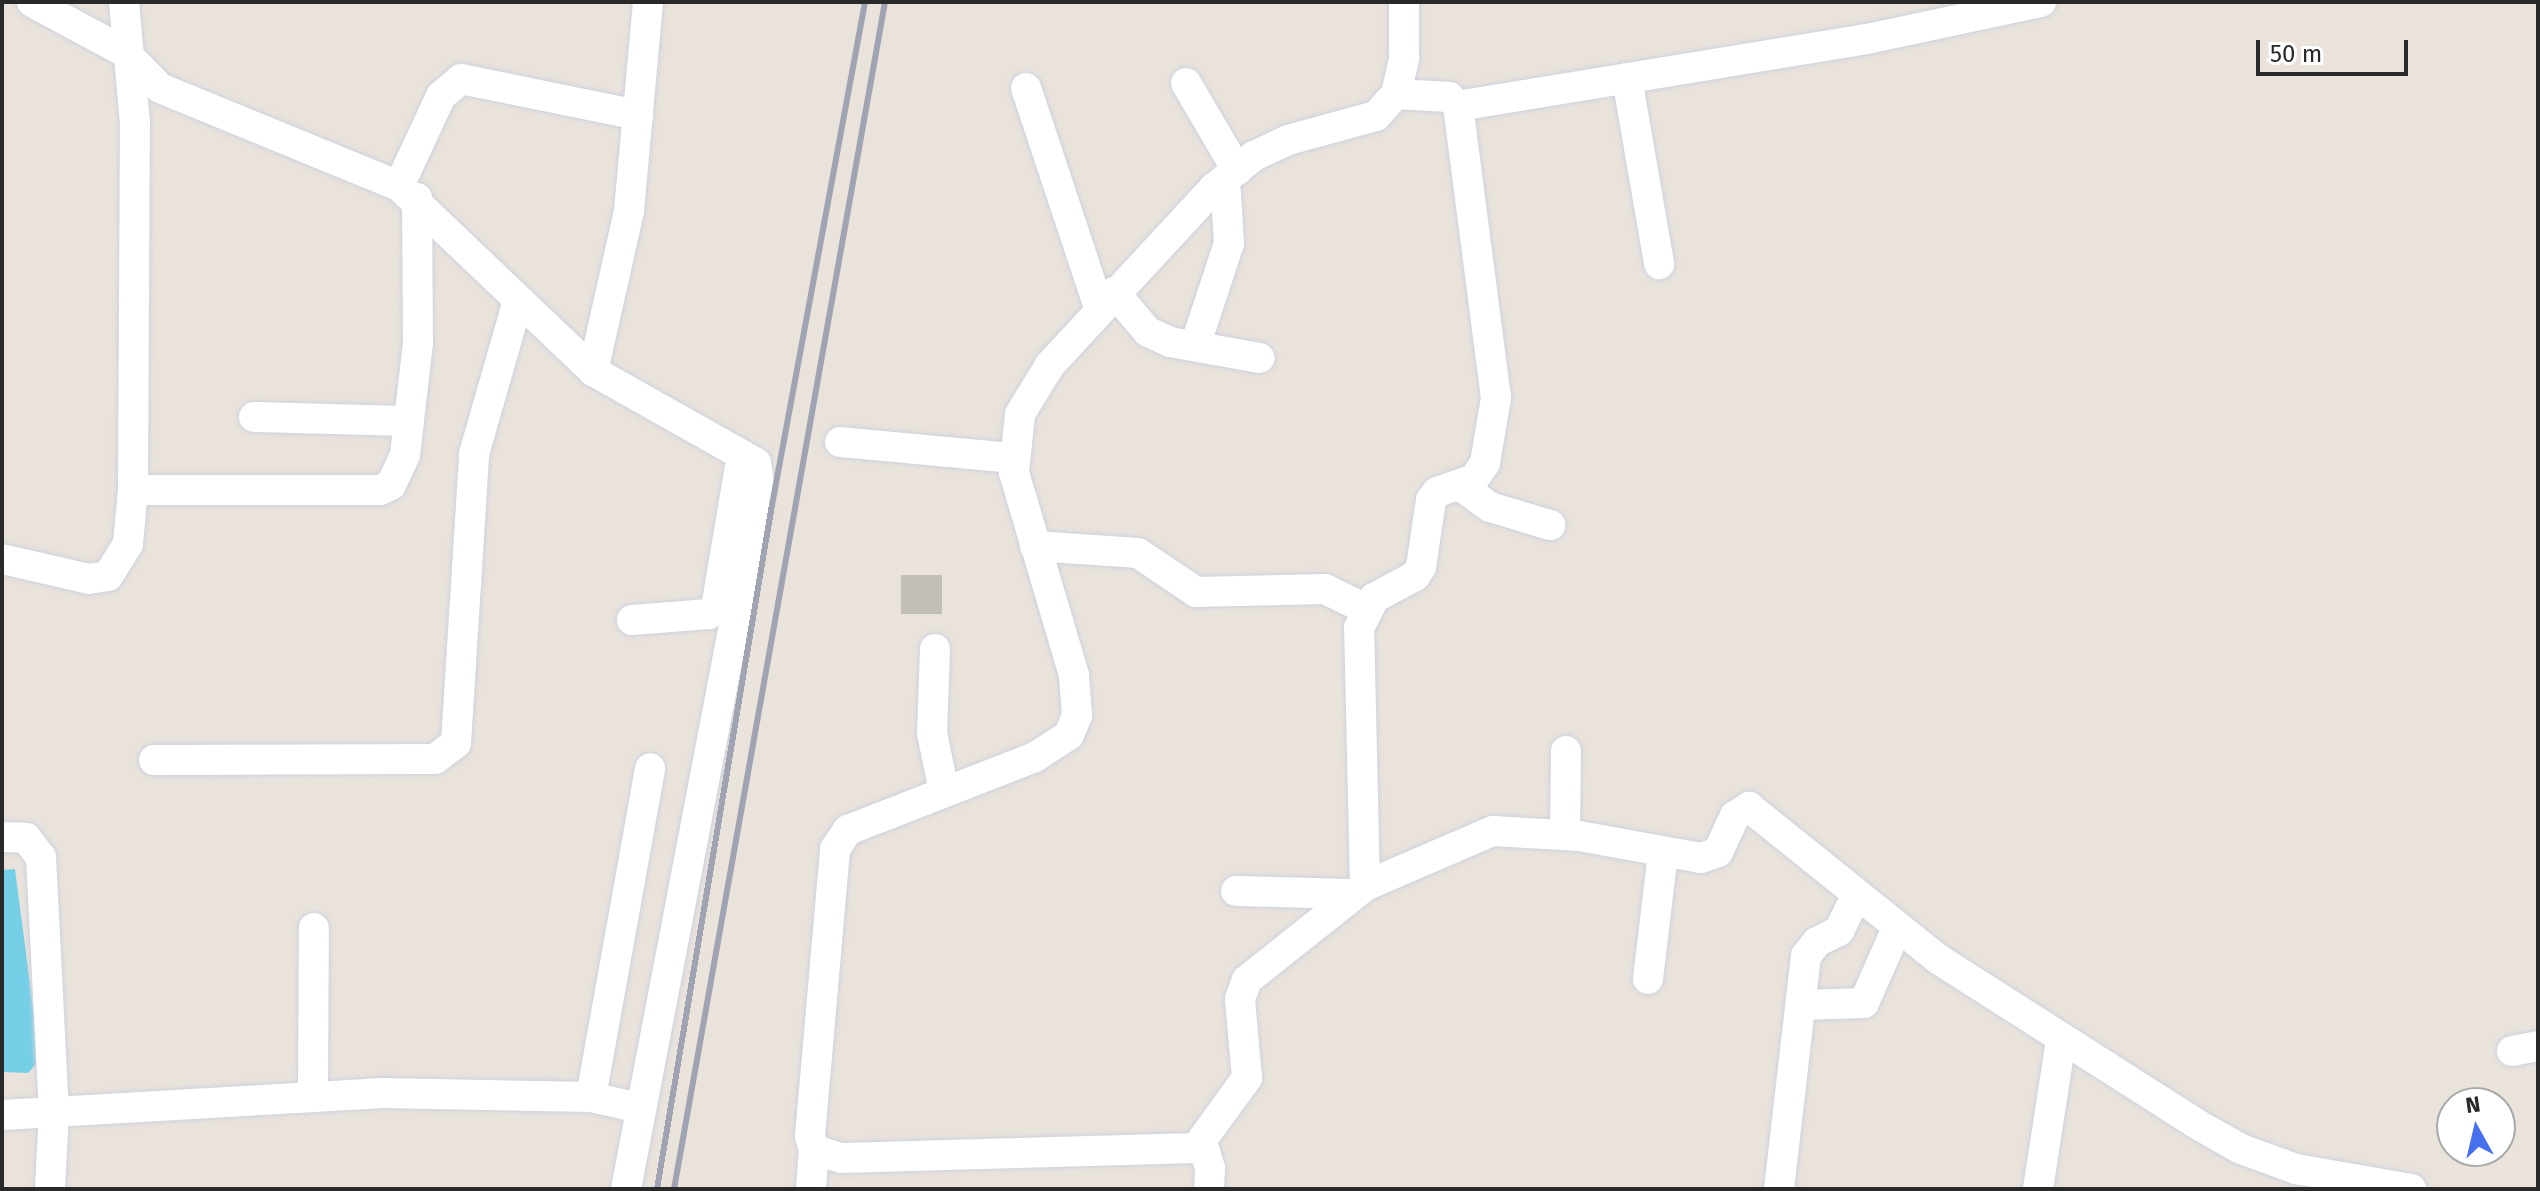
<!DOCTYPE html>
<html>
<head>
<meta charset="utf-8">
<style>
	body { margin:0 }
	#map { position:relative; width:2540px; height:1191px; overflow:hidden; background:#eae3dc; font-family:"Fira Sans",sans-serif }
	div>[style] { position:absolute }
	.water>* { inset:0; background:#75cfe6 }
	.building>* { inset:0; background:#c3beb7; transform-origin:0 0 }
	.roads { filter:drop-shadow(0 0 2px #ced2dd) drop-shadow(0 0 2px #ced2dd) }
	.minor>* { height:30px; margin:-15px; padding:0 15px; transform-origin:15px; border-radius:15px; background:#fff }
	.rail>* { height:6px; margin:-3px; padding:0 3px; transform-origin:3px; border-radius:3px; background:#9fa3b2 }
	span { translate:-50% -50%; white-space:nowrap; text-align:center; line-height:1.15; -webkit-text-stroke:6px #fff; paint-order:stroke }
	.frame { position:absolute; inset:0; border:4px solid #292929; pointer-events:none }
	.north { position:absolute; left:2436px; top:1087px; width:80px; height:80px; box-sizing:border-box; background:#fff; border:2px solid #a9a9a9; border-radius:50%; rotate:352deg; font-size:22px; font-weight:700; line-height:32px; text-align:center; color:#292929 }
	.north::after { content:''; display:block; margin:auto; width:28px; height:36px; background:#4670ed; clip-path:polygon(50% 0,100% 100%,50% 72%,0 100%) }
	.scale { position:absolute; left:2256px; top:40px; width:152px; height:36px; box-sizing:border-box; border:4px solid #292929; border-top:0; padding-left:10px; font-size:24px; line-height:28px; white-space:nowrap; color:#292929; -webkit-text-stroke:6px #fff; paint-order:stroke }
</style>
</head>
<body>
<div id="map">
	<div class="water">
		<div style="clip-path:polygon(15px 869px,40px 1060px,28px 1073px,2px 1072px,2px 870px)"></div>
	</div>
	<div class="building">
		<div style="left:901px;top:575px;width:41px;height:39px"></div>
	</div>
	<div class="roads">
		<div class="minor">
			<div style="left:32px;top:2px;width:106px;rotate:28.3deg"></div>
			<div style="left:125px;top:52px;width:50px;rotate:45.8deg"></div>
			<div style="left:160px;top:88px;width:258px;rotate:22.3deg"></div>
			<div style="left:399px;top:186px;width:268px;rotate:43.6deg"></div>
			<div style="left:593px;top:371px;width:187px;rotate:29.4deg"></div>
			<div style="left:756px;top:463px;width:26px;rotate:81deg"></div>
			<div style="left:760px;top:489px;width:713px;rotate:100.84deg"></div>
			<div style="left:1627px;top:78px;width:189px;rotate:80.2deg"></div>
			<div style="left:1186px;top:83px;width:101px;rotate:59.6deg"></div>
			<div style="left:1026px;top:88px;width:232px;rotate:71.6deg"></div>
			<div style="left:1458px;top:106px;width:414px;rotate:-9.3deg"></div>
			<div style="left:1867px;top:39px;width:178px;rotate:-12deg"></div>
			<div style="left:399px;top:186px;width:99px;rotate:-65deg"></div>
			<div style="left:441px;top:96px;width:26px;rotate:-40deg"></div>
			<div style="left:461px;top:79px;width:181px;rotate:11.5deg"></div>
			<div style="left:1114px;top:292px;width:52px;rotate:49.6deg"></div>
			<div style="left:1148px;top:332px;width:24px;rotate:24deg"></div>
			<div style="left:1170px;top:342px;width:91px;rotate:10.1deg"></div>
			<div style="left:1195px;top:346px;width:108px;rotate:-71.7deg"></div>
			<div style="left:1229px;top:243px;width:64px;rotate:-93.6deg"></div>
			<div style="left:593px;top:371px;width:164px;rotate:-77.3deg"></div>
			<div style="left:629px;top:211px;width:210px;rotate:-84.8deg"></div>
			<div style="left:254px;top:417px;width:155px;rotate:1.5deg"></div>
			<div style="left:840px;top:442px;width:173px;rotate:5.3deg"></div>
			<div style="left:1461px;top:486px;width:36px;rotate:36deg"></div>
			<div style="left:1490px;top:507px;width:63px;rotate:16.7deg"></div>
			<div style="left:133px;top:490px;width:247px"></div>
			<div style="left:380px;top:490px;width:12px;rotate:-24deg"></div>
			<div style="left:391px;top:485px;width:33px;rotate:-65deg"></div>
			<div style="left:405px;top:455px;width:113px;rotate:-83.4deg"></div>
			<div style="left:418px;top:343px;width:145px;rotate:-90.4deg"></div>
			<div style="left:1035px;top:546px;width:103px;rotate:3.9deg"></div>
			<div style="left:1138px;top:553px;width:70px;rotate:33.9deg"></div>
			<div style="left:1196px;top:592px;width:129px;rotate:-1.3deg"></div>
			<div style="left:1325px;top:589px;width:46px;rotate:26deg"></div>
			<div style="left:2px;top:559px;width:89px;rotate:12.9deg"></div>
			<div style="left:89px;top:579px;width:19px;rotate:-9deg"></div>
			<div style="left:108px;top:576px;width:38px;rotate:-58deg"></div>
			<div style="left:128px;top:544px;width:54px;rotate:-84.7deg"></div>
			<div style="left:133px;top:490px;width:367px;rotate:-89.7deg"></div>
			<div style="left:135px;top:123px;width:121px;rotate:-95.2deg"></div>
			<div style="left:632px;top:620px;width:77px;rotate:-4.5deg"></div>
			<div style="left:709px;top:614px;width:9px;rotate:-41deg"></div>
			<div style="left:716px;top:608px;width:155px;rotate:-80.4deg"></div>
			<div style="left:935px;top:649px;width:84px;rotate:92deg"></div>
			<div style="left:932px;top:733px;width:59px;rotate:78.3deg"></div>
			<div style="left:154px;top:760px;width:281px;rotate:-0.2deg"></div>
			<div style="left:435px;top:759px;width:26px;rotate:-37deg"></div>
			<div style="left:456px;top:743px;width:290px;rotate:-86.4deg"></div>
			<div style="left:474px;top:454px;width:156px;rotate:-74deg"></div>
			<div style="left:1565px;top:834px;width:83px;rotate:-89.3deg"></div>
			<div style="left:2px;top:837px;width:24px;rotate:2deg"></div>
			<div style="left:26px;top:838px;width:24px;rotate:52deg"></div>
			<div style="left:41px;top:857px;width:255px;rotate:87.1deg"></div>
			<div style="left:54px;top:1112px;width:77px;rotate:93deg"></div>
			<div style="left:1365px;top:886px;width:258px;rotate:-91.3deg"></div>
			<div style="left:1359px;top:628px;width:34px;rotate:-63deg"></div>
			<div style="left:1374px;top:598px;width:47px;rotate:-28.2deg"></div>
			<div style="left:1415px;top:576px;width:11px;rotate:-56deg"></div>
			<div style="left:1421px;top:567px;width:68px;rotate:-81.5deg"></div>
			<div style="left:1431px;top:500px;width:10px;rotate:-53deg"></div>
			<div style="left:1437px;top:492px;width:39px;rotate:-19deg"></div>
			<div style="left:1474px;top:479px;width:19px;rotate:-55deg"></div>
			<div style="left:1485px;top:463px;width:66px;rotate:-80.4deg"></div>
			<div style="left:1496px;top:398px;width:294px;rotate:-97.4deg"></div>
			<div style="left:1458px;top:106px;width:13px;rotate:-135deg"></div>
			<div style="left:1449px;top:97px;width:53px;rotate:-176.8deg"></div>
			<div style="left:1236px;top:891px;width:117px;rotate:1.5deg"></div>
			<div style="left:1648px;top:979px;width:126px;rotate:-83.2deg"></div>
			<div style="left:1802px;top:1005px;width:62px;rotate:-1.8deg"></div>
			<div style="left:1864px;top:1003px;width:82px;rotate:-66.3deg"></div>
			<div style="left:2512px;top:1051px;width:26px;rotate:-11deg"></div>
			<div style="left:313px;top:1094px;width:166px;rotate:-89.7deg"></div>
			<div style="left:591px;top:1097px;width:334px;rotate:-79.8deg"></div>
			<div style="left:2px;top:1115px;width:382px;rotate:-3.3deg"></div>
			<div style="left:383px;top:1093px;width:208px;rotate:1.1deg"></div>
			<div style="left:591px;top:1097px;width:49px;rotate:12.9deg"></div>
			<div style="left:1196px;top:1148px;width:87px;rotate:-53.9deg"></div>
			<div style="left:1247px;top:1078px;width:79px;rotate:-95.1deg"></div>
			<div style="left:1240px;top:999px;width:20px;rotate:-70deg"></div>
			<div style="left:1247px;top:980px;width:151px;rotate:-38.5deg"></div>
			<div style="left:1365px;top:886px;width:139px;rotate:-23.3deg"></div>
			<div style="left:1493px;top:831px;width:86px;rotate:3.3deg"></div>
			<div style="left:1579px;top:836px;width:124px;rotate:10.2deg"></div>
			<div style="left:1701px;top:858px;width:18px;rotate:-19deg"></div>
			<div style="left:1718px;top:852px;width:40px;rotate:-65deg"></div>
			<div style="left:1735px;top:816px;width:17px;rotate:-33deg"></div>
			<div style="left:1749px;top:807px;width:243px;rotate:38.8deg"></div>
			<div style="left:1938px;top:959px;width:305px;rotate:32.5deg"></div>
			<div style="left:2195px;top:1123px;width:53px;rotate:29.5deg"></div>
			<div style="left:2241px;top:1149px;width:59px;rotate:20deg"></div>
			<div style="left:2296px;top:1169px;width:117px;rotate:9.9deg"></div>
			<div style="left:811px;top:1189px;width:39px;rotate:-86deg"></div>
			<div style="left:1209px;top:1189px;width:21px;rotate:-87deg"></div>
			<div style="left:1210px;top:1168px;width:17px;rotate:-107deg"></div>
			<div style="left:1205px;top:1152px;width:10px;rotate:-156deg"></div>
			<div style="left:1196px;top:1148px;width:355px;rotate:178.4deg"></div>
			<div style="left:841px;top:1158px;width:28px;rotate:-163deg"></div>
			<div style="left:814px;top:1150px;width:15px;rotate:-106deg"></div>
			<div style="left:810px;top:1136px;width:288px;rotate:-85deg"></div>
			<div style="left:835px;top:849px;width:23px;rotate:-56deg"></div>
			<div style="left:848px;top:830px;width:201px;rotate:-21.3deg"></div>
			<div style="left:1035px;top:757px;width:40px;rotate:-32.9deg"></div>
			<div style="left:1069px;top:735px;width:22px;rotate:-68deg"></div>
			<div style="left:1077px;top:715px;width:40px;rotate:-94.3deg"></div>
			<div style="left:1074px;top:675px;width:211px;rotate:-106.5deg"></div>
			<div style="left:1014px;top:473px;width:59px;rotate:-84.2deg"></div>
			<div style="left:1020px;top:414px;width:57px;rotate:-58.5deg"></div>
			<div style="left:1050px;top:365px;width:241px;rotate:-47.2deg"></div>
			<div style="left:1214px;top:188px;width:51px;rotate:-38.7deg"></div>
			<div style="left:1254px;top:156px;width:38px;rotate:-25deg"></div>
			<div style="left:1288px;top:140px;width:91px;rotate:-15.3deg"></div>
			<div style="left:1376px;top:116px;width:30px;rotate:-48deg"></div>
			<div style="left:1396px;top:94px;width:37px;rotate:-77deg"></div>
			<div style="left:1404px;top:58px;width:56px;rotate:-90deg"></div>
			<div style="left:1779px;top:1189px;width:235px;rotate:-83.4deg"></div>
			<div style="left:1806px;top:956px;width:18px;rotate:-52deg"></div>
			<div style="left:1817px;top:942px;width:25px;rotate:-27deg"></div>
			<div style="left:1839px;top:931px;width:39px;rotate:-64deg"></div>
			<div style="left:2038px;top:1189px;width:151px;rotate:-81.2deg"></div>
		</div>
	</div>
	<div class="rail">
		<div style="left:657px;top:1189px;width:694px;rotate:-80.46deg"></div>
		<div style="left:772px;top:505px;width:512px;rotate:-79.52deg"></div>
		<div style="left:674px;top:1189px;width:1206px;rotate:-79.92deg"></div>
	</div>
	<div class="frame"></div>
	<div class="north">N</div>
	<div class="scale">50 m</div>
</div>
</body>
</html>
